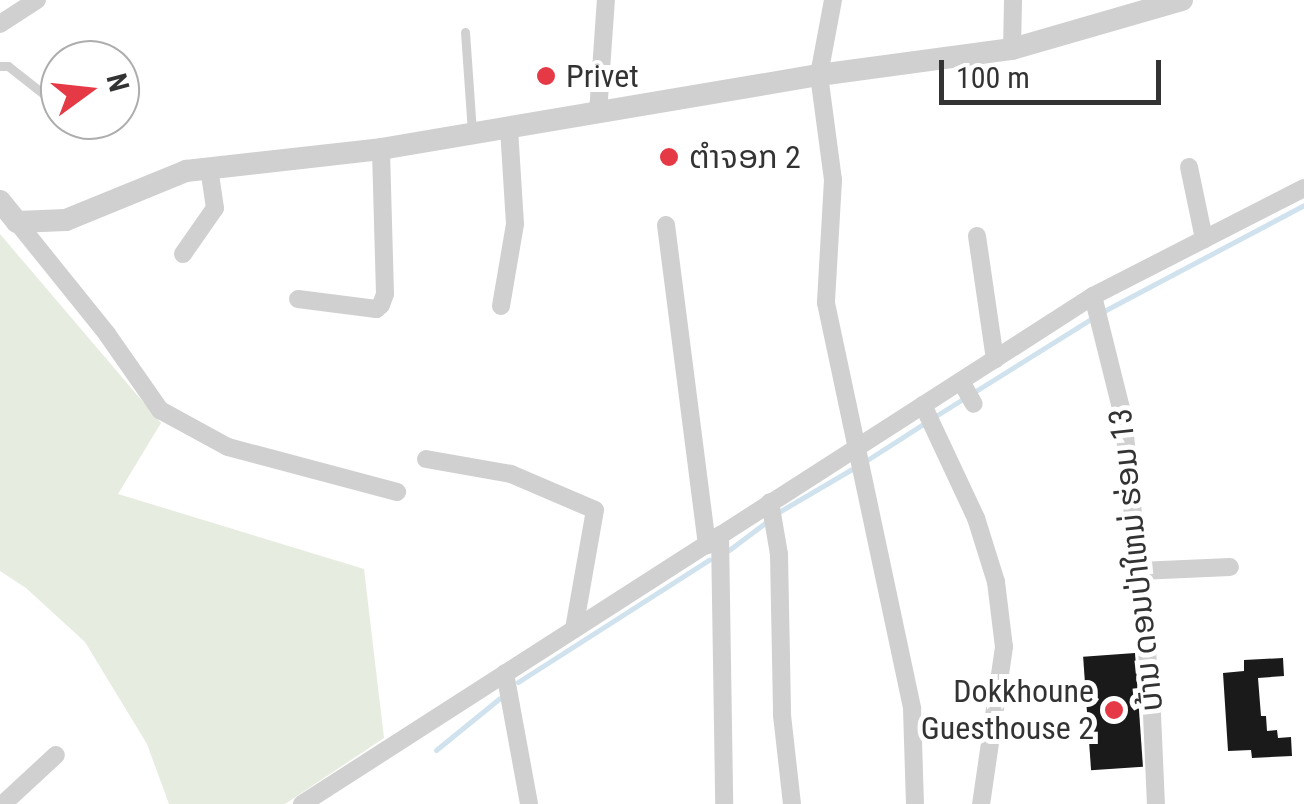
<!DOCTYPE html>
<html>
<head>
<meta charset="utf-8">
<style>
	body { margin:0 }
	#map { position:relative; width:1304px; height:804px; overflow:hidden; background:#fff; font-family:"Roboto Condensed","Noto Sans Lao",sans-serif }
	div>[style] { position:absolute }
	.green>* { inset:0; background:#e6ecdf }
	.stream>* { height:5px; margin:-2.5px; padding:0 2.5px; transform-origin:2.5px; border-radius:2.5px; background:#cfe2ee }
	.building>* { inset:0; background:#1a1a1a; transform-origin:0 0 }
	.service>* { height:9px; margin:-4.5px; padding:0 4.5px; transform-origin:4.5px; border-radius:4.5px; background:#d0d0d0 }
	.minor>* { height:18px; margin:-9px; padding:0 9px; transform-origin:9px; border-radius:9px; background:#d0d0d0 }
	.tertiary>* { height:22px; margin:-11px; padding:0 11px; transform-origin:11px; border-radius:11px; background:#d0d0d0 }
	.dots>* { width:28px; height:28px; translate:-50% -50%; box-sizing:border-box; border:5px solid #fff; border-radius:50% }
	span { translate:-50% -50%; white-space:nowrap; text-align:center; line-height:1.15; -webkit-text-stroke:10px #fff; paint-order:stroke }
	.poi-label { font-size:32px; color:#333 }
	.left { translate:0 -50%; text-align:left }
	.right { translate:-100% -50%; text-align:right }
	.street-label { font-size:32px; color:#333 }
	.north { position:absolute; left:40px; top:40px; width:100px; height:100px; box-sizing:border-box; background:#fff; border:2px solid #adadad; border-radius:50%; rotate:75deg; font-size:28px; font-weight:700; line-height:40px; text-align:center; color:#333 }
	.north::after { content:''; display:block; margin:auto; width:35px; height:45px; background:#e63946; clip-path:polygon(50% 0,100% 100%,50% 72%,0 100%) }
	.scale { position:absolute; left:939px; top:60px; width:222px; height:45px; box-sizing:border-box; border:5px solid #333; border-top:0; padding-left:12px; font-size:30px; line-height:35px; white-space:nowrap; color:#333; -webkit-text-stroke:8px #fff; paint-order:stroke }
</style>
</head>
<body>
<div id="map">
	<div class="green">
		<div style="clip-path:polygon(0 234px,161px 423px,118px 494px,364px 569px,384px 738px,285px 804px,169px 804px,147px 744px,85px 642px,26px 588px,0 571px)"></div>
	</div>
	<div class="stream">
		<div style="left:1104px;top:311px;width:226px;rotate:-27.9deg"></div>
		<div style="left:934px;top:417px;width:189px;rotate:-32deg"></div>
		<div style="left:864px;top:462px;width:72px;rotate:-32.6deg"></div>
		<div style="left:777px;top:513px;width:87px;rotate:-30.4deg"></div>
		<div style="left:729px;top:550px;width:50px;rotate:-36.9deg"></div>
		<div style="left:518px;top:682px;width:227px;rotate:-32.6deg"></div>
		<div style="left:436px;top:750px;width:82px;rotate:-39.1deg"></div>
	</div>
	<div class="building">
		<div style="left:1135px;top:653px;width:114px;height:52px;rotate:86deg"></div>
		<div style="clip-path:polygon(1283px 658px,1284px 676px,1258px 678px,1261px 716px,1266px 716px,1267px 731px,1277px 730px,1278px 738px,1291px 737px,1292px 756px,1252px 758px,1251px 750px,1228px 751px,1223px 673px,1244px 671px,1244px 660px)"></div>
	</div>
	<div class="service">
		<div style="left:465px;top:32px;width:99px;rotate:86deg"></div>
		<div style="left:0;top:66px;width:8px"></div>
		<div style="left:8px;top:66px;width:53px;rotate:38.2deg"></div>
	</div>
	<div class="minor">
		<div style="left:833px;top:0;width:76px;rotate:100.6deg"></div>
		<div style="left:819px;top:75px;width:106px;rotate:82.4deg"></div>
		<div style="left:833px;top:180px;width:123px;rotate:93.3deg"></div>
		<div style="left:826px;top:303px;width:415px;rotate:78deg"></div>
		<div style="left:912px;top:709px;width:95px;rotate:88.2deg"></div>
		<div style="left:0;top:24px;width:44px;rotate:-33deg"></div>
		<div style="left:1012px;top:49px;width:49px;rotate:-88.8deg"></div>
		<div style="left:598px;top:113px;width:113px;rotate:-86deg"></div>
		<div style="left:1189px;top:167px;width:74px;rotate:78.2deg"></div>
		<div style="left:17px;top:222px;width:144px;rotate:51.2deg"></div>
		<div style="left:107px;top:334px;width:93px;rotate:55.1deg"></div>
		<div style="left:160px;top:410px;width:77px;rotate:28.6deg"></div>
		<div style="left:228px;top:447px;width:175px;rotate:14.9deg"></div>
		<div style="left:666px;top:225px;width:323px;rotate:82.7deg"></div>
		<div style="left:977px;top:236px;width:125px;rotate:81.7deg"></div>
		<div style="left:183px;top:254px;width:56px;rotate:-55.2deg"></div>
		<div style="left:215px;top:208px;width:40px;rotate:-98.5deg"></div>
		<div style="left:1093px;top:296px;width:124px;rotate:76deg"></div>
		<div style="left:1123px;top:416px;width:276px;rotate:84.2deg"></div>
		<div style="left:1151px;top:691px;width:113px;rotate:87.5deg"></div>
		<div style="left:298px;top:299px;width:79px;rotate:7.3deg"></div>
		<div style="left:376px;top:309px;width:6px;rotate:-39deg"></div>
		<div style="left:381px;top:305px;width:12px;rotate:-70deg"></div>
		<div style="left:385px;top:294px;width:145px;rotate:-91.6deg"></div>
		<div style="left:501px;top:306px;width:83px;rotate:-80.3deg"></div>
		<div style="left:515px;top:224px;width:96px;rotate:-93.6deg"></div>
		<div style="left:961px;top:381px;width:26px;rotate:61deg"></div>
		<div style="left:923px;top:405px;width:125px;rotate:64.9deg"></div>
		<div style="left:976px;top:518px;width:67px;rotate:72.6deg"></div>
		<div style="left:996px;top:582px;width:65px;rotate:83deg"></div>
		<div style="left:1004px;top:647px;width:159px;rotate:98.3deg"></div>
		<div style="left:426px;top:459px;width:86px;rotate:10deg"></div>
		<div style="left:511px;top:474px;width:91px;rotate:23.2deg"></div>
		<div style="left:595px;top:510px;width:121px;rotate:100deg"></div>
		<div style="left:770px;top:502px;width:53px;rotate:80.2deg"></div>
		<div style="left:779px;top:554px;width:161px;rotate:88.9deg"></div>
		<div style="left:782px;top:715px;width:90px;rotate:83.6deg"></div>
		<div style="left:720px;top:535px;width:269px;rotate:89.1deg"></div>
		<div style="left:1139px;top:571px;width:91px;rotate:-2.5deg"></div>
		<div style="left:505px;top:673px;width:133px;rotate:79.6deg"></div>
		<div style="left:3px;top:804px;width:72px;rotate:-42.8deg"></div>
		<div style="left:302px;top:804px;width:940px;rotate:-32.71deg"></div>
		<div style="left:1093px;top:296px;width:237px;rotate:-27.1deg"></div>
	</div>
	<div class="tertiary">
		<div style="left:0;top:201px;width:27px;rotate:51deg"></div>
		<div style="left:17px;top:222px;width:49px;rotate:-2.3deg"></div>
		<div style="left:66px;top:220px;width:130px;rotate:-22.2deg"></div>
		<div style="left:186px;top:171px;width:196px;rotate:-6.4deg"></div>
		<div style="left:381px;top:149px;width:444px;rotate:-9.6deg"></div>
		<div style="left:819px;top:75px;width:195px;rotate:-7.7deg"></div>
		<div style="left:1012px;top:49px;width:177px;rotate:-16.1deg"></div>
	</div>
	<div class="dots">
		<div style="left:546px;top:76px;background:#e63946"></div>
		<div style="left:669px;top:157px;background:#e63946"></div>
		<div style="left:1114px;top:710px;background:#e63946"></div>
	</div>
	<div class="poi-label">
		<span class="left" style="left:566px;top:76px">Privet</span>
		<span class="left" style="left:689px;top:157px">ຕຳຈອກ 2</span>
		<span class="right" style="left:1094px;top:710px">Dokkhoune<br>Guesthouse 2</span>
	</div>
	<div class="street-label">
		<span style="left:1136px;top:560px;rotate:-96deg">ບ້ານ ດອນປ່າໃຫມ່ ຮ່ອມ 13</span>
	</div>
	<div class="north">N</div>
	<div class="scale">100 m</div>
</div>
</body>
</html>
